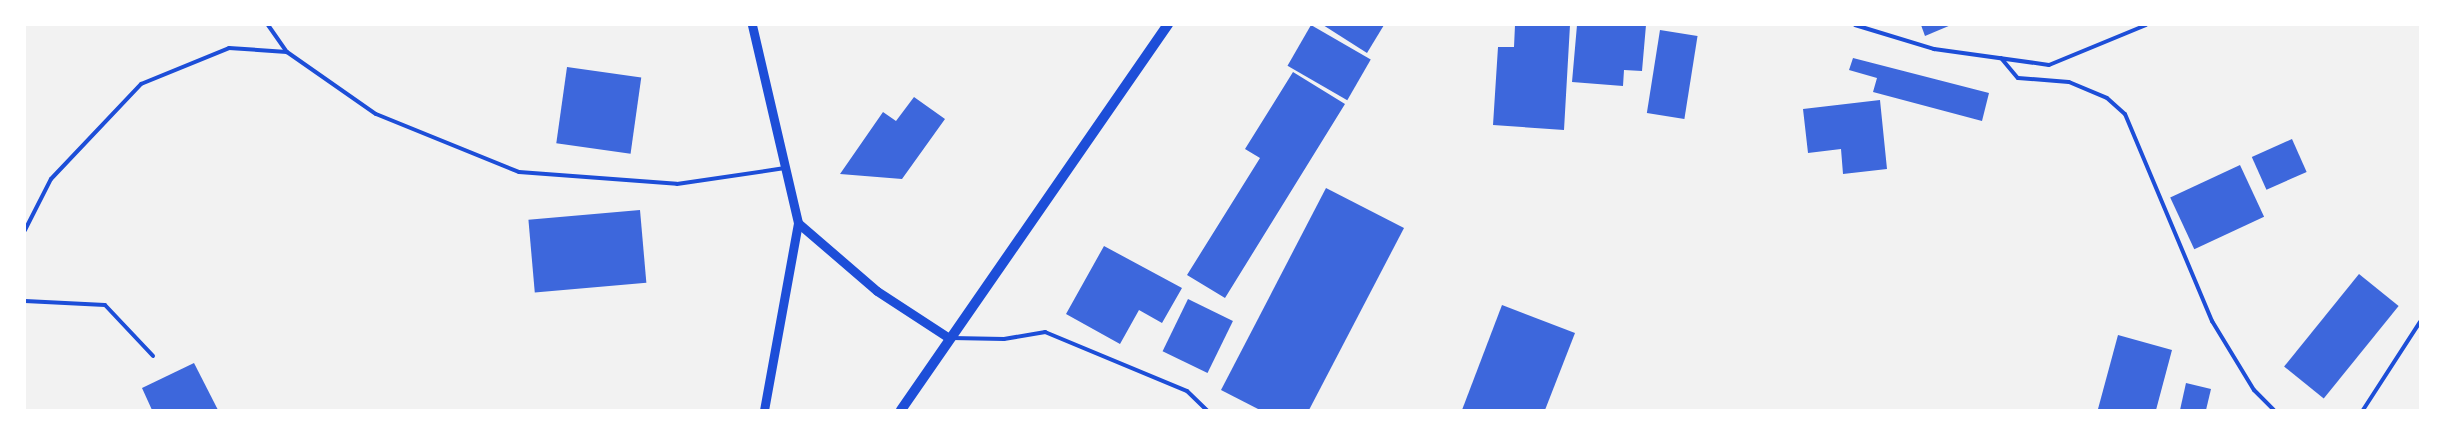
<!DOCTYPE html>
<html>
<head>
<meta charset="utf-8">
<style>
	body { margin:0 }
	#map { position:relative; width:2445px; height:435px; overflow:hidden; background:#f2f2f2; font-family:"Fira Sans",sans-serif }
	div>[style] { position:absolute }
	.building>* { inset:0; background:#3d67dc; transform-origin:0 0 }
	.service>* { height:4px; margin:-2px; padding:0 2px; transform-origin:2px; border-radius:2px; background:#1d4ed8 }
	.tertiary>* { height:9px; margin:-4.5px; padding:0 4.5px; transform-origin:4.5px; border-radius:4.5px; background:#1d4ed8 }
	.secondary>* { height:10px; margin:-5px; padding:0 5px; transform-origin:5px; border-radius:5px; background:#1d4ed8 }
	span { translate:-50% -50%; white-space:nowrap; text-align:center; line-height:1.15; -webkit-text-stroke:4px #fff; paint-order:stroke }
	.frame { position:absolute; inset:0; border:26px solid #fff; pointer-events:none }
</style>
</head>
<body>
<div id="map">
	<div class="building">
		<div style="left:1311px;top:25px;width:69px;height:47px;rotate:30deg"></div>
		<div style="clip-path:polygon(1323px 25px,1384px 25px,1367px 53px)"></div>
		<div style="clip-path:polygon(1515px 25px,1570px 25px,1564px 130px,1493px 125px,1498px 47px,1514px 47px)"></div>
		<div style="clip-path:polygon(1577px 25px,1646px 25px,1642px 71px,1624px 70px,1623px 86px,1572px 82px)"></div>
		<div style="clip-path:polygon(1921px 25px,1951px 25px,1925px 36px)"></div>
		<div style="left:1660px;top:30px;width:38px;height:84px;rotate:9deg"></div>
		<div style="clip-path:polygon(1853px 58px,1989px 93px,1982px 121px,1873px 92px,1877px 78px,1849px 70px)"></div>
		<div style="left:567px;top:67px;width:75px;height:77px;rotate:8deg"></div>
		<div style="clip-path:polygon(1293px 72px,1345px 104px,1225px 298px,1187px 275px,1260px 158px,1245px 149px)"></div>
		<div style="clip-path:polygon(914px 97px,945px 119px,902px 179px,840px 174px,883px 112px,896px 121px)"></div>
		<div style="clip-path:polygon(1880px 100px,1887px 169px,1843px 174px,1841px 149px,1808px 153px,1803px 109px)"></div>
		<div style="left:2292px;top:139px;width:36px;height:44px;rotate:66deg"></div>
		<div style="left:2240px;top:165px;width:57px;height:77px;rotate:65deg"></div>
		<div style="clip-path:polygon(1326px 188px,1404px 228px,1309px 410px,1260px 410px,1221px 390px)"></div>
		<div style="left:640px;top:210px;width:73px;height:112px;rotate:85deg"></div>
		<div style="clip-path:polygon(1104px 246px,1182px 288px,1162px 323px,1139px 310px,1120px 344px,1066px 314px)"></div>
		<div style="left:2359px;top:274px;width:51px;height:119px;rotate:39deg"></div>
		<div style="left:1188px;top:299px;width:50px;height:58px;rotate:26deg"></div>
		<div style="clip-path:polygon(1502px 305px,1575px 333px,1545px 410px,1462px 410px)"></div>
		<div style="clip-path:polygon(2118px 335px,2172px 350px,2156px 410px,2098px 409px)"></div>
		<div style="clip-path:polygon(194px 363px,218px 410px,152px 410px,142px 388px)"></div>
		<div style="clip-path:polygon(2186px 383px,2211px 389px,2206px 410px,2180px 410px)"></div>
	</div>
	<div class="service">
		<div style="left:268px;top:25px;width:33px;rotate:55deg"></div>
		<div style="left:287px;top:52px;width:108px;rotate:34.9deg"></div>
		<div style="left:376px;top:114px;width:154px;rotate:22.1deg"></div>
		<div style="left:519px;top:172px;width:158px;rotate:4.3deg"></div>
		<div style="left:677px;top:184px;width:109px;rotate:-8.4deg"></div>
		<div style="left:1855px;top:25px;width:83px;rotate:16.9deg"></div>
		<div style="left:1934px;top:49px;width:116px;rotate:7.9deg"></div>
		<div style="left:2049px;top:65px;width:105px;rotate:-22.4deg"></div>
		<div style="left:2001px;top:58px;width:26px;rotate:50deg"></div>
		<div style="left:2018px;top:78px;width:51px;rotate:4.5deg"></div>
		<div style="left:2069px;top:82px;width:41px;rotate:22.8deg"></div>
		<div style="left:2107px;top:98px;width:24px;rotate:42deg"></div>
		<div style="left:2125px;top:114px;width:225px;rotate:67.2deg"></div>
		<div style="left:2212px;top:321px;width:81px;rotate:58.7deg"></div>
		<div style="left:2254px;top:390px;width:28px;rotate:45deg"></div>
		<div style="left:25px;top:230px;width:57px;rotate:-63deg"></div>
		<div style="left:51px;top:179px;width:131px;rotate:-46.5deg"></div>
		<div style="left:141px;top:84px;width:95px;rotate:-22.2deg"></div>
		<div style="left:229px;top:48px;width:58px;rotate:3.9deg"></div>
		<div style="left:25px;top:301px;width:80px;rotate:2.9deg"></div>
		<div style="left:105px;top:305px;width:70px;rotate:46.7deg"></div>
		<div style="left:952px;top:338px;width:52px;rotate:1.1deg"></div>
		<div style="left:1004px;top:339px;width:42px;rotate:-9.7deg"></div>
		<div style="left:1045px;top:332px;width:154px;rotate:22.6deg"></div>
		<div style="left:1187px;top:391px;width:28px;rotate:44deg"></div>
		<div style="left:2363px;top:410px;width:105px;rotate:-57.1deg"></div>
	</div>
	<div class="tertiary">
		<div style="left:752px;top:25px;width:203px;rotate:76.9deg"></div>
		<div style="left:798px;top:223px;width:190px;rotate:100.3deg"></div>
		<div style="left:798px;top:223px;width:104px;rotate:40.7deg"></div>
		<div style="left:877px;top:291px;width:86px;rotate:33.1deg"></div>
	</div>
	<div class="secondary">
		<div style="left:901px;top:410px;width:469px;rotate:-55.3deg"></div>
	</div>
	<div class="frame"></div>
</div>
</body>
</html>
